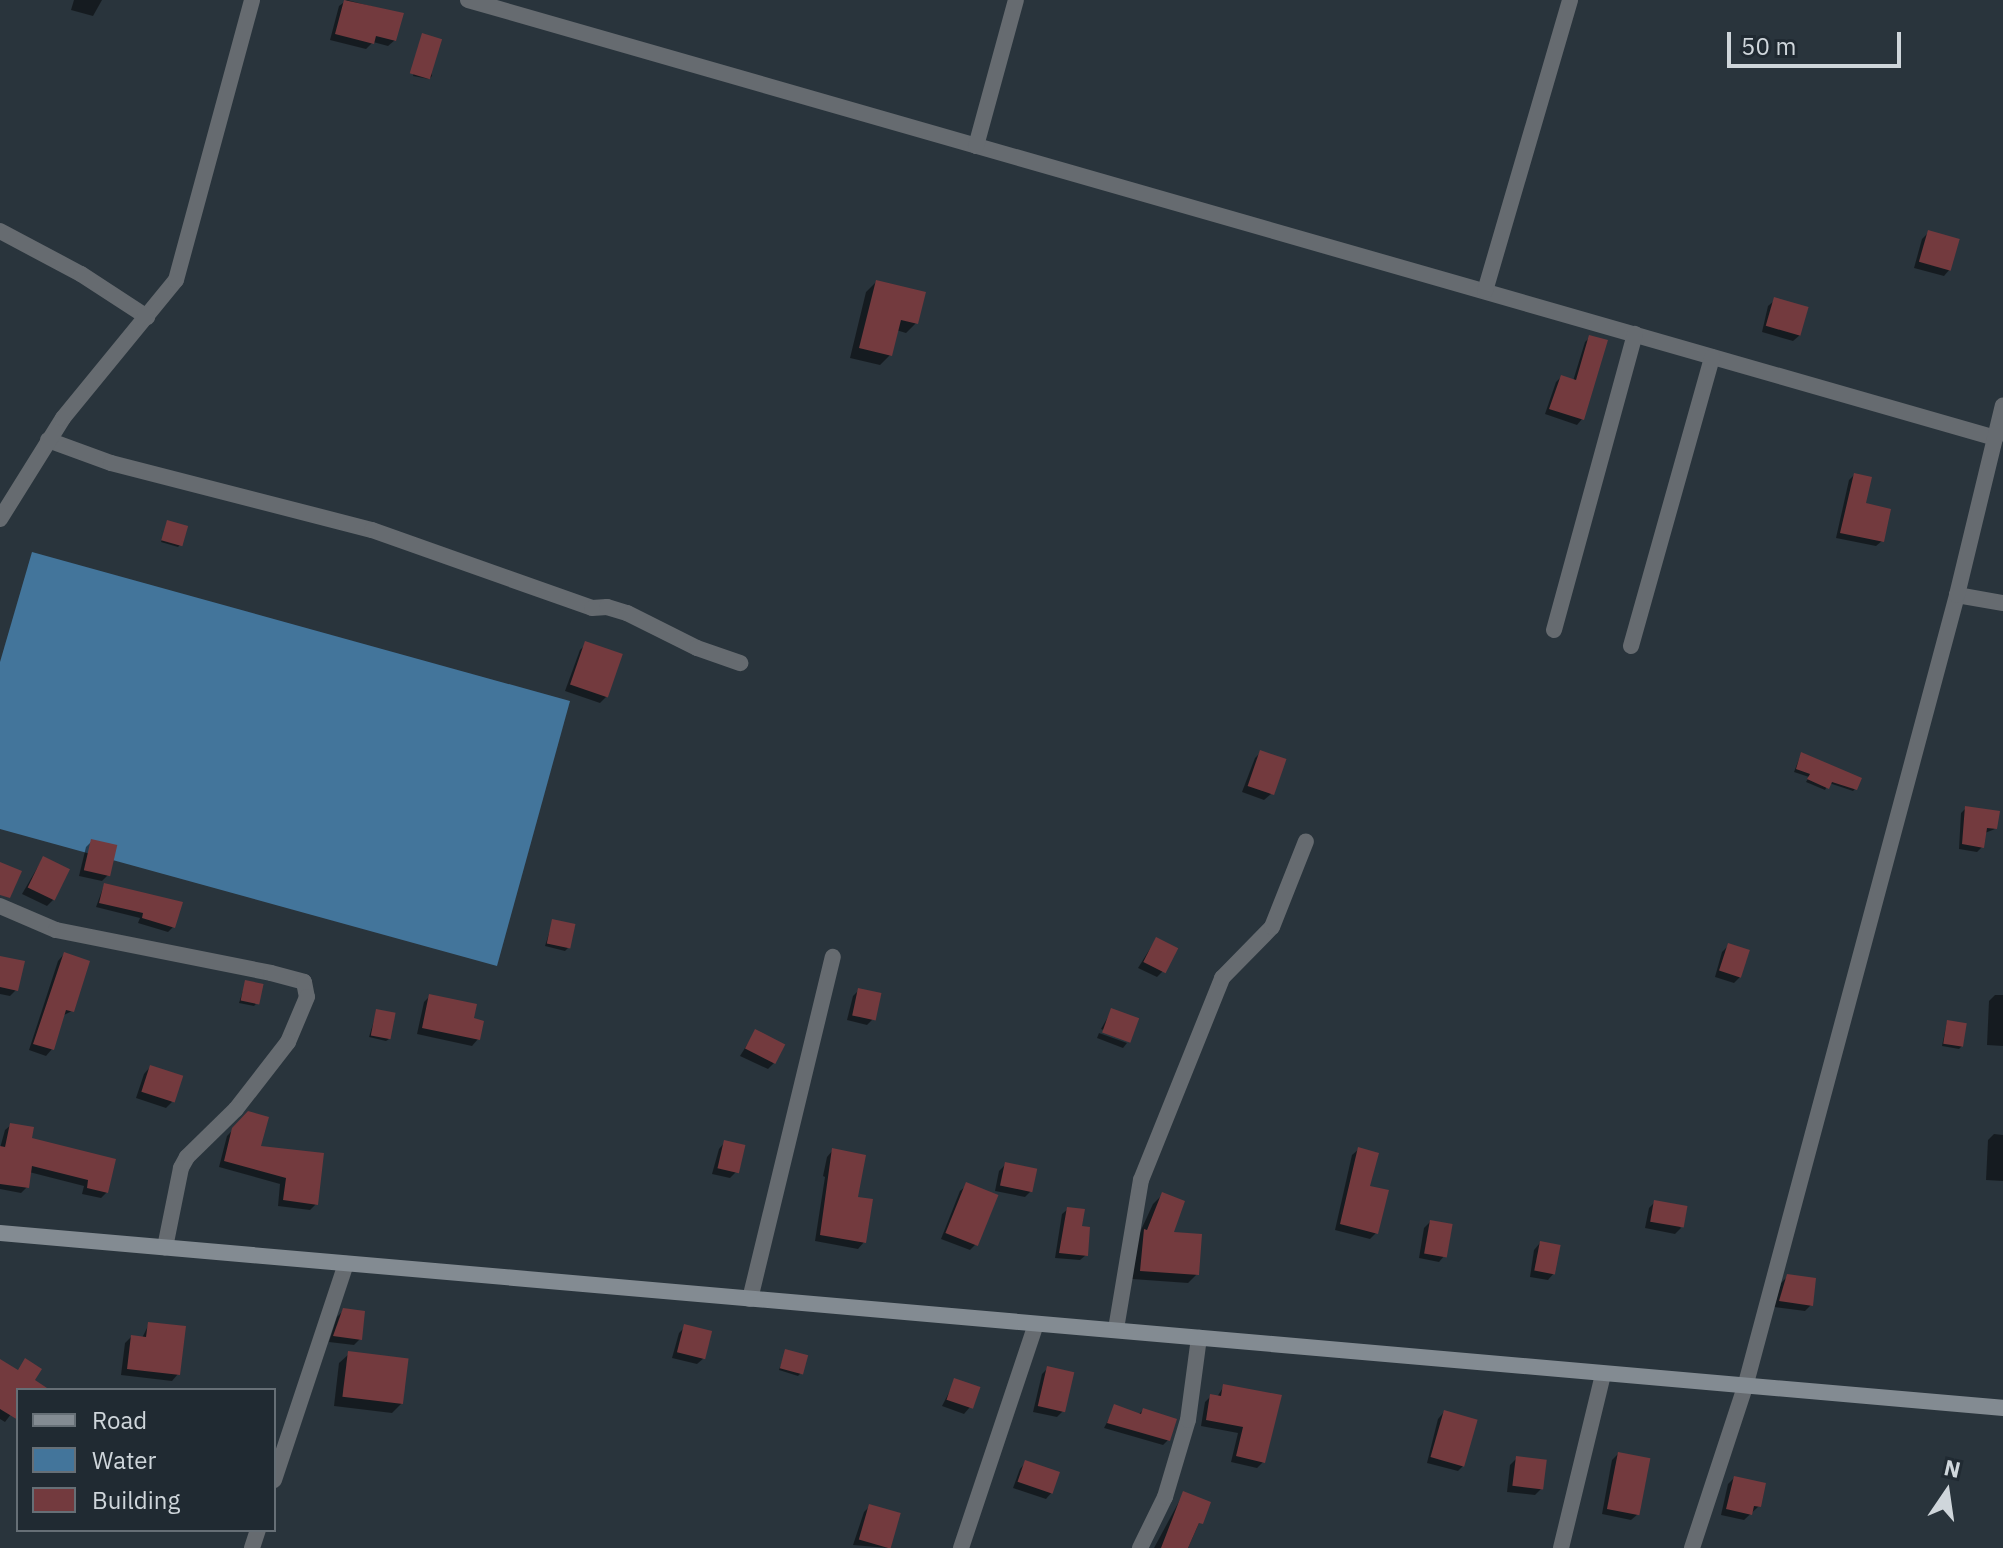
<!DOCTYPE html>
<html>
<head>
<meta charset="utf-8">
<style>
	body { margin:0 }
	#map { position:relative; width:2003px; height:1548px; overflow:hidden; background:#29343c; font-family:"IBM Plex Sans",sans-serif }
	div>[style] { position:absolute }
	.water>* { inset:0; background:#43759b }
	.shadow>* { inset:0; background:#0007 }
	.building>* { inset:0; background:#733a3e; transform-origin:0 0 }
	.street>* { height:16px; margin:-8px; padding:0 8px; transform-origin:8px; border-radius:8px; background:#666b70 }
	.secondary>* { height:16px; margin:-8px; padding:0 8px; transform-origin:8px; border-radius:8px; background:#838b92 }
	span { translate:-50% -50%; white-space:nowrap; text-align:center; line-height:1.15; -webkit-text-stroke:8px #202a32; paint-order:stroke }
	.legend { position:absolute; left:16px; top:1388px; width:260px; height:144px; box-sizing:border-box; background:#202a32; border:2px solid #666f76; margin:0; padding:10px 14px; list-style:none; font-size:24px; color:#cfd6db }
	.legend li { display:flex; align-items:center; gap:16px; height:40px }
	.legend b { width:40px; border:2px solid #666f76 }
	.north { position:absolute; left:1907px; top:1452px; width:80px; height:80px; -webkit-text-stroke:6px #202a32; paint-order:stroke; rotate:13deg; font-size:22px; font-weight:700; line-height:32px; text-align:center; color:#cfd6db }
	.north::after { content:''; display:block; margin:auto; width:28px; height:36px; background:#cfd6db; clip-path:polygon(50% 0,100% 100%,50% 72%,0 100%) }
	.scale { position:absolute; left:1727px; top:32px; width:174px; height:36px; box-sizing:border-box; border:4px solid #cfd6db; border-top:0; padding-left:10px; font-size:24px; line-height:28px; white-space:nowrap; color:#cfd6db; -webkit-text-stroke:6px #202a32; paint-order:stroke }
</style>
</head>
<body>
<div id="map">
	<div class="water">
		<div style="clip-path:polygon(32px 552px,570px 701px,497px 966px,0 829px,0 662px)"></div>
	</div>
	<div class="shadow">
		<div style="clip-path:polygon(74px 0,102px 0,93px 16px,71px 10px)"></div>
		<div style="clip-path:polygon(347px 0,401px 14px,395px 40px,388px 46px,373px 42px,366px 49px,330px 40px,339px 6px)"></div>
		<div style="clip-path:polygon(422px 36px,432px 76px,429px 79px,413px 76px)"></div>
		<div style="clip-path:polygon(1928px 233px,1950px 269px,1944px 276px,1914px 268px,1922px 239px)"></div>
		<div style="clip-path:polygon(876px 282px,916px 323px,906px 333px,896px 330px,890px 355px,880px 365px,850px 358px,866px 292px)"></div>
		<div style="clip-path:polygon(1775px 300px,1800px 335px,1793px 341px,1762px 332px,1768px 306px)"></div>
		<div style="clip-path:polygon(1590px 337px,1606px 341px,1582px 419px,1577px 425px,1545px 414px,1556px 382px,1561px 377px,1573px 381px,1585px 342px)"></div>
		<div style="clip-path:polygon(1854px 475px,1863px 505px,1882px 541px,1876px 546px,1836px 538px,1849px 480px)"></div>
		<div style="clip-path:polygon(168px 523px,181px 544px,178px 547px,161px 542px)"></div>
		<div style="clip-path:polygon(586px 644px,606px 697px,600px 703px,565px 691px,580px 650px)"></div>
		<div style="clip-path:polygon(1261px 752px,1271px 794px,1264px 800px,1242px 792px,1255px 758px)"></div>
		<div style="clip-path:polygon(1801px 754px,1855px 789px,1853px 791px,1829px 783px,1825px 790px,1806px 782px,1809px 777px,1794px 772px)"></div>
		<div style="clip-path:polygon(1966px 808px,1995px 829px,1985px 833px,1982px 847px,1977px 852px,1959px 849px,1961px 813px)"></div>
		<div style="clip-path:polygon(92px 841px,108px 875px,102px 881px,79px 876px,86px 847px)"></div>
		<div style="clip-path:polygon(43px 858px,53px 900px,47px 906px,22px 894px)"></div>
		<div style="clip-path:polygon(104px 885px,173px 927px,168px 932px,138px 923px,140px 918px,96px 907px)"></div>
		<div style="clip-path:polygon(553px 921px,568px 948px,565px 951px,545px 946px)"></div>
		<div style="clip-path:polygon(1156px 939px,1163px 971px,1157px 977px,1138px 968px)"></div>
		<div style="clip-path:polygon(1728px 946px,1740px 977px,1734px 983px,1715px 977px,1722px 952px)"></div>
		<div style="clip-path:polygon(64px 954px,72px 1011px,62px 1016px,52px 1049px,46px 1056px,29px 1050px,58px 961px)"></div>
		<div style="clip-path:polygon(0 958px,16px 990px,10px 996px,0 994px)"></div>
		<div style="clip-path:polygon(246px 982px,256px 1004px,254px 1006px,239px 1003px)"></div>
		<div style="clip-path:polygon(859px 990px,873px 1019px,867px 1025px,847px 1020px,853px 996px)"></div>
		<div style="clip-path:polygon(1995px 995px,2003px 995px,2003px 1046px,1987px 1045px,1989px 1001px)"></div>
		<div style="clip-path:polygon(430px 996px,471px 1020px,478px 1039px,472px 1046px,417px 1034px,424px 1002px)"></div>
		<div style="clip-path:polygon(1112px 1010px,1128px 1040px,1101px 1029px)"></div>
		<div style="clip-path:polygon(377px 1011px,389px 1039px,386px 1041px,369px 1037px)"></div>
		<div style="clip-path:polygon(1947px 1022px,1962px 1046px,1959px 1049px,1942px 1046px)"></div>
		<div style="clip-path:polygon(755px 1032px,774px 1063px,768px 1069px,740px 1056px)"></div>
		<div style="clip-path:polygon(1099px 1033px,1127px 1043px,1123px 1048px,1097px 1038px)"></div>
		<div style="clip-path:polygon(150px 1067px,172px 1102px,166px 1108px,136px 1098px,144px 1074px)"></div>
		<div style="clip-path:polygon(249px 1113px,259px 1148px,316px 1204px,310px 1210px,278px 1206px,280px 1184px,219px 1167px,227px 1136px)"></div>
		<div style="clip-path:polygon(11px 1125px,30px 1139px,107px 1192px,101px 1198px,82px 1194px,84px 1186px,29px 1172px,27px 1187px,21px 1193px,0 1189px,0 1148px,5px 1130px)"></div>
		<div style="clip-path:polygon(1994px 1134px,2003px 1135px,2003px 1181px,1986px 1180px,1988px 1140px)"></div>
		<div style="clip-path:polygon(725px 1142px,736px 1172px,730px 1178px,712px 1174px,719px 1149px)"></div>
		<div style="clip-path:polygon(1359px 1149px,1376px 1233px,1370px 1239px,1335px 1230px,1352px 1155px)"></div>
		<div style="clip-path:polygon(833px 1150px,856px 1198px,864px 1242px,858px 1249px,815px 1241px,825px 1177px,823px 1176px,827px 1157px)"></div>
		<div style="clip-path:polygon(1005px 1165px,1031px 1191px,1025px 1197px,995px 1191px,999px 1171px)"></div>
		<div style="clip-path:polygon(967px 1185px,976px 1244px,970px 1250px,941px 1239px,960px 1191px)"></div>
		<div style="clip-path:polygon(1162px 1195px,1171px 1233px,1197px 1274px,1188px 1283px,1132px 1279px,1136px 1241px,1153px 1204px)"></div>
		<div style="clip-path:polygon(1655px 1202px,1681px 1228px,1675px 1234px,1645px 1228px,1649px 1208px)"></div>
		<div style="clip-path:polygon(1068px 1209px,1080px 1228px,1086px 1255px,1080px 1260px,1055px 1258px,1062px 1214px)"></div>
		<div style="clip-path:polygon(1430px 1222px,1445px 1255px,1439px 1262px,1419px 1258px,1424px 1228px)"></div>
		<div style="clip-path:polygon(1540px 1243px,1554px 1273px,1548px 1280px,1530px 1277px,1534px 1250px)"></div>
		<div style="clip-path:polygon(1787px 1277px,1811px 1305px,1805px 1311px,1774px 1307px,1781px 1283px)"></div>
		<div style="clip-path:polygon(344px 1310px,360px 1339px,354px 1345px,329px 1342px,337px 1317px)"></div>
		<div style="clip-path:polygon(149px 1324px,178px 1374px,172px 1381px,121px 1375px,125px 1343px,131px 1337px,142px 1338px)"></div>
		<div style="clip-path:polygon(685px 1327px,704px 1358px,697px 1364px,672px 1358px,679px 1333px)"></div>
		<div style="clip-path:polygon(786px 1351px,801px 1373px,798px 1376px,779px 1370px)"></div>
		<div style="clip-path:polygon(349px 1354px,402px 1403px,392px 1413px,334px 1406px,339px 1363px)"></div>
		<div style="clip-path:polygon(26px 1361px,27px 1390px,18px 1390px,18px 1405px,5px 1422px,0 1419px,0 1365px,17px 1372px)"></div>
		<div style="clip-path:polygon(1048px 1368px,1063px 1411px,1057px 1417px,1033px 1412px,1042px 1374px)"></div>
		<div style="clip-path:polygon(955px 1381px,970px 1407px,964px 1414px,942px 1406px)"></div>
		<div style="clip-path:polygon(1224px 1386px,1263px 1462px,1257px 1468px,1231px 1462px,1238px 1433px,1201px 1426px,1205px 1402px,1211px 1396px,1217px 1397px)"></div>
		<div style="clip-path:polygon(1115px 1407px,1138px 1415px,1143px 1410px,1168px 1440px,1163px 1445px,1104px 1428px)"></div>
		<div style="clip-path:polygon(1444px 1412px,1464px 1465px,1458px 1471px,1427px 1463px,1438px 1419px)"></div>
		<div style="clip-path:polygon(1618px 1454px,1638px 1514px,1631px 1520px,1602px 1514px,1612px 1460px)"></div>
		<div style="clip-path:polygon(1516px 1459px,1541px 1489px,1535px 1495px,1507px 1492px,1510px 1465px)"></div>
		<div style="clip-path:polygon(1026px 1462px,1058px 1473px,1052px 1492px,1046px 1499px,1013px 1488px,1020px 1469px)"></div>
		<div style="clip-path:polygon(1734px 1478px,1759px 1506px,1744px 1520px,1721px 1515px,1728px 1484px)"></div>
		<div style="clip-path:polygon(1183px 1494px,1208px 1503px,1188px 1548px,1154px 1548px)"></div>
		<div style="clip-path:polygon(870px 1506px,899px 1515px,888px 1548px,853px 1545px,864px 1512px)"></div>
	</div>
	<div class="building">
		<div style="clip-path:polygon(344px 0,404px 13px,396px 41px,376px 36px,374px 44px,335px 34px)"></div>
		<div style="left:422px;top:33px;width:21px;height:42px;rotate:17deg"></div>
		<div style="left:1928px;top:230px;width:33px;height:33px;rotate:16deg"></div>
		<div style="clip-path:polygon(876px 280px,926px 292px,918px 324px,901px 320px,892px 356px,859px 348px)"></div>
		<div style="left:1774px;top:297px;width:36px;height:30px;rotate:16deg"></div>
		<div style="clip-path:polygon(1589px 335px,1608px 340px,1584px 420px,1549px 409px,1561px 375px,1576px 380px)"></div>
		<div style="clip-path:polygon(1854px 473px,1872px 477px,1866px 503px,1891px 509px,1884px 542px,1840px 533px)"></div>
		<div style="left:167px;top:520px;width:22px;height:21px;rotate:16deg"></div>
		<div style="left:585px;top:641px;width:40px;height:46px;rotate:19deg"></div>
		<div style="left:1260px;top:750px;width:28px;height:38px;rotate:19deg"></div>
		<div style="clip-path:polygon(1801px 752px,1862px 778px,1857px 790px,1832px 782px,1829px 789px,1807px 779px,1810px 774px,1796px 769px)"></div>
		<div style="clip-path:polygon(1965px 806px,2000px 811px,1997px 829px,1987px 828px,1984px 848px,1962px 844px)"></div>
		<div style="left:91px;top:839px;width:27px;height:32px;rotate:13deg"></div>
		<div style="left:43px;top:856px;width:30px;height:35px;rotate:26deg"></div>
		<div style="clip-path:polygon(0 862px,22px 871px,10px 898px,0 895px)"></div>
		<div style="clip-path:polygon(104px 883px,183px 902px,175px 928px,142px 918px,143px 913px,99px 903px)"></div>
		<div style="left:552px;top:919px;width:24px;height:25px;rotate:12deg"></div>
		<div style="left:1156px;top:937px;width:25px;height:28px;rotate:27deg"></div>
		<div style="left:1728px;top:943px;width:23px;height:29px;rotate:18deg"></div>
		<div style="clip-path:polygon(64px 952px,90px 961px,74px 1012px,66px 1010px,54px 1050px,33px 1044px)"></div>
		<div style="clip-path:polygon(0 956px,25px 961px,18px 991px,0 987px)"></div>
		<div style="left:245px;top:980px;width:19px;height:21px;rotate:12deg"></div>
		<div style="left:858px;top:988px;width:24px;height:28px;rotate:12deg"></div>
		<div style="clip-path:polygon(429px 994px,477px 1004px,474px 1018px,484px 1021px,480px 1040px,422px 1028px)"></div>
		<div style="left:1111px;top:1008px;width:30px;height:26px;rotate:20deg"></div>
		<div style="left:376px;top:1009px;width:20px;height:27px;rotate:11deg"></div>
		<div style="left:1947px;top:1020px;width:20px;height:24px;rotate:9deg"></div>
		<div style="left:755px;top:1029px;width:34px;height:22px;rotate:27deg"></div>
		<div style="left:150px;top:1065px;width:35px;height:28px;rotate:18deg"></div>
		<div style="clip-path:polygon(248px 1111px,269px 1117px,261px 1146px,324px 1153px,318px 1205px,283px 1200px,286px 1178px,224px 1161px,232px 1128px)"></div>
		<div style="clip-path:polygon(10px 1123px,34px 1127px,32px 1138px,116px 1159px,108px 1193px,87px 1188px,88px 1180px,32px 1166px,29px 1188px,0 1184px,0 1146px,5px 1147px)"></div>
		<div style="left:724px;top:1140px;width:22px;height:29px;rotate:13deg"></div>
		<div style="clip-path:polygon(1358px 1147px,1379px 1153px,1370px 1186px,1389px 1190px,1378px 1234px,1340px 1224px)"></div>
		<div style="clip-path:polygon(832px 1148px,866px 1155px,858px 1197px,873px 1199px,866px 1243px,820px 1235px)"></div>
		<div style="left:1005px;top:1162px;width:33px;height:24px;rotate:12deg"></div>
		<div style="left:966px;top:1182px;width:35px;height:55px;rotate:22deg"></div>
		<div style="clip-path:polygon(1162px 1192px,1185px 1201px,1174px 1232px,1202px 1234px,1199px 1275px,1140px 1271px,1144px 1229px,1147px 1230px)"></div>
		<div style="left:1654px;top:1200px;width:34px;height:22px;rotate:10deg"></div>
		<div style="clip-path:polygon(1067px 1207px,1085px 1209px,1082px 1226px,1090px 1227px,1088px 1256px,1059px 1253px)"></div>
		<div style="left:1430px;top:1220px;width:23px;height:34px;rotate:10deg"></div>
		<div style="left:1540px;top:1241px;width:21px;height:30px;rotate:11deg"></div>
		<div style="clip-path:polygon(1787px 1274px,1816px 1278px,1813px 1306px,1779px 1301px)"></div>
		<div style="clip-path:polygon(343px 1308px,365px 1311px,362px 1340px,333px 1336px)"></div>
		<div style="clip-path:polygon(148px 1322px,186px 1326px,180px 1375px,127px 1369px,131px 1335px,146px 1337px)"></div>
		<div style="left:684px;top:1324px;width:29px;height:29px;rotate:14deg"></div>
		<div style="left:785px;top:1349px;width:24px;height:20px;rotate:15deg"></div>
		<div style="left:348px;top:1351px;width:61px;height:46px;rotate:7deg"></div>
		<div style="clip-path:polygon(25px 1358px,42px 1369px,35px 1380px,50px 1390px,18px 1390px,18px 1420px,0 1409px,0 1359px,18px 1370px)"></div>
		<div style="left:1047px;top:1366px;width:28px;height:41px;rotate:13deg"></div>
		<div style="left:954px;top:1378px;width:28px;height:23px;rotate:19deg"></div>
		<div style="clip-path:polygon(1223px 1384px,1282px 1395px,1265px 1463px,1236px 1456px,1243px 1427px,1206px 1420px,1210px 1394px,1221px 1396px)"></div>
		<div style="clip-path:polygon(1114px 1404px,1141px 1414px,1143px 1408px,1177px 1419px,1170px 1441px,1107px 1423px)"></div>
		<div style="left:1444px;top:1410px;width:35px;height:49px;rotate:16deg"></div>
		<div style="left:1618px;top:1452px;width:33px;height:58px;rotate:11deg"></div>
		<div style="left:1516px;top:1456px;width:31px;height:30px;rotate:7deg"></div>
		<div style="left:1025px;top:1460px;width:37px;height:23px;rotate:19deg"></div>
		<div style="clip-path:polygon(1734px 1476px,1766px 1483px,1761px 1507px,1754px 1506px,1752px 1515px,1726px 1509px)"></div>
		<div style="clip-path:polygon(1183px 1491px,1211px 1502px,1203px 1524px,1199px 1523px,1188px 1548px,1161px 1548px)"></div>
		<div style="left:869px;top:1504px;width:33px;height:37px;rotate:16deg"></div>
	</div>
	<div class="street">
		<div style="left:468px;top:0;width:1589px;rotate:16deg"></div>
		<div style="left:976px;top:146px;width:151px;rotate:-74.7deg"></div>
		<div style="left:0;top:231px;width:92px;rotate:28deg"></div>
		<div style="left:81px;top:274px;width:79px;rotate:33.1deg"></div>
		<div style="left:1485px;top:291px;width:303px;rotate:-73.7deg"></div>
		<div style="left:48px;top:440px;width:67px;rotate:20.1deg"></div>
		<div style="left:111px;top:463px;width:269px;rotate:14.4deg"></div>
		<div style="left:372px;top:530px;width:233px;rotate:19.5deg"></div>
		<div style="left:592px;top:608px;width:15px;rotate:-4deg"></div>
		<div style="left:607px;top:607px;width:21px;rotate:17deg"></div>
		<div style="left:627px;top:613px;width:78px;rotate:26.6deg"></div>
		<div style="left:697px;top:648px;width:46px;rotate:19.2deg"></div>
		<div style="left:0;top:519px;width:119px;rotate:-58deg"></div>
		<div style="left:63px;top:418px;width:178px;rotate:-50.7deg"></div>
		<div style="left:176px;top:280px;width:290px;rotate:-74.8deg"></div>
		<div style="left:1957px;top:595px;width:47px;rotate:9.9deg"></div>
		<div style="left:1554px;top:630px;width:307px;rotate:-74.7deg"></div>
		<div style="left:1631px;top:646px;width:300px;rotate:-74.3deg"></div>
		<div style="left:0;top:906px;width:61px;rotate:23.2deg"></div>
		<div style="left:56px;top:930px;width:219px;rotate:11.3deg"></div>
		<div style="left:271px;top:973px;width:34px;rotate:15deg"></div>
		<div style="left:304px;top:982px;width:15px;rotate:79deg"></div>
		<div style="left:307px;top:997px;width:49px;rotate:112.9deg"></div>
		<div style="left:288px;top:1042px;width:85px;rotate:127.8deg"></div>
		<div style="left:236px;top:1109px;width:69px;rotate:135.6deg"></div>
		<div style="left:187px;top:1157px;width:13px;rotate:119deg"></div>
		<div style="left:181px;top:1168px;width:81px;rotate:101.4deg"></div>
		<div style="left:750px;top:1299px;width:352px;rotate:-76.4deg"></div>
		<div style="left:1116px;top:1329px;width:151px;rotate:-80.5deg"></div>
		<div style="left:1141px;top:1180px;width:218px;rotate:-68.1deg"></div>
		<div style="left:1222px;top:978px;width:71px;rotate:-45.6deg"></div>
		<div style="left:1272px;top:927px;width:92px;rotate:-68.4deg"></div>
		<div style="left:274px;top:1480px;width:228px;rotate:-71.6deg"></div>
		<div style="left:252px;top:1548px;width:19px;rotate:-72deg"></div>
		<div style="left:961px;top:1548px;width:236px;rotate:-71.5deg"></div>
		<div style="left:1140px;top:1548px;width:57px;rotate:-63.9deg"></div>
		<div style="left:1165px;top:1497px;width:80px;rotate:-73.4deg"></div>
		<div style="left:1188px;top:1420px;width:83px;rotate:-82.4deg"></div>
		<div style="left:1561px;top:1548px;width:179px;rotate:-76.4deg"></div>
		<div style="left:1692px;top:1548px;width:169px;rotate:-71.8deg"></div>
		<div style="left:1745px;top:1387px;width:820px;rotate:-75.01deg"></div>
		<div style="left:1957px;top:595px;width:195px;rotate:-76.4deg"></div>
	</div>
	<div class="secondary">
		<div style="left:0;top:1233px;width:2011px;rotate:4.99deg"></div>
	</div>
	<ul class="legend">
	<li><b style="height:10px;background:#838b92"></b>Road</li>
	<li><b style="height:22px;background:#43759b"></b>Water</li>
	<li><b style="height:22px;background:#733a3e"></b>Building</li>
	</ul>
	<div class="north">N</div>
	<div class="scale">50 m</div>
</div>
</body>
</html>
